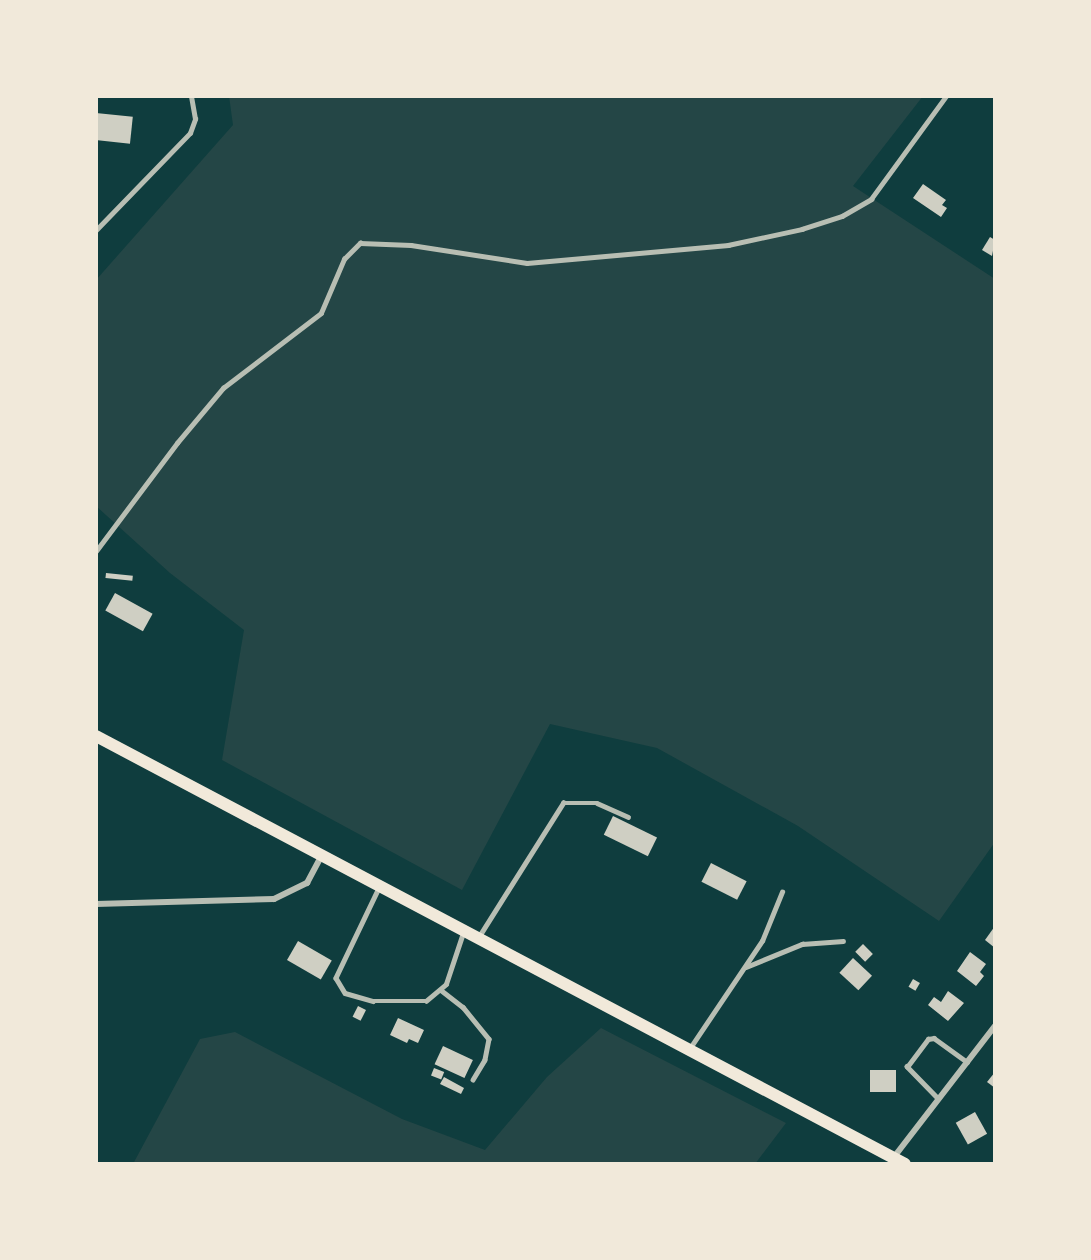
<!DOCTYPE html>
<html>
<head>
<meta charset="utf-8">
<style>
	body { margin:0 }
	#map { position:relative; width:1091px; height:1260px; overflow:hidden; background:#0f3d3e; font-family:"Crimson Pro",serif }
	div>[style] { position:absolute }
	.green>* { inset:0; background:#244646 }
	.building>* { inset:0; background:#cfcfc3; transform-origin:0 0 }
	.service>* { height:4.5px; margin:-2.25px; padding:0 2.25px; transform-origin:2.25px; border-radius:2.25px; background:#b8beb3 }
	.minor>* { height:6px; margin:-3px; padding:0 3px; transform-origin:3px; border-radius:3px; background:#b8beb3 }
	.secondary>* { height:12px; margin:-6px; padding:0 6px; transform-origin:6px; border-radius:6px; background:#f1e9da }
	span { translate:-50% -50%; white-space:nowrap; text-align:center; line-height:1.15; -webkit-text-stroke:6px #f1e9da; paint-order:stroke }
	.frame { position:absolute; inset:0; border:98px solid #f1e9da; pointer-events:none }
</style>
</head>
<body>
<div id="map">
	<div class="green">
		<div style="clip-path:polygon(229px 96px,923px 96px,853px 186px,995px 279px,995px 842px,939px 921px,798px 826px,657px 748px,550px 724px,462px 890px,222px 760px,244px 630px,170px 573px,96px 506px,96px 280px,233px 125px)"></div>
		<div style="clip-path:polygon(601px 1028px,786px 1123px,755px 1164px,133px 1164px,200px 1039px,235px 1032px,402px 1119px,485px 1150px,547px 1077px)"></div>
	</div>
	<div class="building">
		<div style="left:96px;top:113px;width:37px;height:27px;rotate:6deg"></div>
		<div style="clip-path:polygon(923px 184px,946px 200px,942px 205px,947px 208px,941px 217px,913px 198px)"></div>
		<div style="clip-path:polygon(990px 237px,995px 240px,992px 256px,982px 250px)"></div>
		<div style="left:106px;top:573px;width:27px;height:5px;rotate:6deg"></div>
		<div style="left:115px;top:593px;width:43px;height:20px;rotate:29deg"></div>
		<div style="left:613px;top:816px;width:49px;height:21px;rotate:26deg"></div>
		<div style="left:711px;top:863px;width:40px;height:21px;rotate:27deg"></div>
		<div style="clip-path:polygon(995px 926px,995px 948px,985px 940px)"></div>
		<div style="left:298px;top:941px;width:39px;height:22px;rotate:30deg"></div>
		<div style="left:863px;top:944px;width:14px;height:11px;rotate:45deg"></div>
		<div style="clip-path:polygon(970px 952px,986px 964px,980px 972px,984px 976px,976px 986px,957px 971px)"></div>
		<div style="left:853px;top:958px;width:26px;height:20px;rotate:43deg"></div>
		<div style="left:913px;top:979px;width:8px;height:9px;rotate:30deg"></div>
		<div style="clip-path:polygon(948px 991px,964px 1003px,948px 1021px,928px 1005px,934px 997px,941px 1002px)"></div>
		<div style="left:358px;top:1006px;width:9px;height:12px;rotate:27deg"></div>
		<div style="clip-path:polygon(398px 1018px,424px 1030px,418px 1043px,409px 1039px,407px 1043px,390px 1035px)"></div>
		<div style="left:443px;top:1046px;width:33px;height:20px;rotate:25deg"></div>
		<div style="left:434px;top:1068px;width:11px;height:8px;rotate:22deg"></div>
		<div style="left:896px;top:1070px;width:22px;height:26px;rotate:90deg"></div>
		<div style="clip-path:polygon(995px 1072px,995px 1088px,987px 1082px)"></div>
		<div style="clip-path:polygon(444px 1077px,464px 1088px,461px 1094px,440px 1084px)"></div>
		<div style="left:975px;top:1112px;width:25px;height:22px;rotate:61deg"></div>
	</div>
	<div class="service">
		<div style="left:96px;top:230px;width:135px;rotate:-45.9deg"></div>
		<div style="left:190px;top:133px;width:15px;rotate:-70deg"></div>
		<div style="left:195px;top:119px;width:23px;rotate:-100deg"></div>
		<div style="left:96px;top:551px;width:135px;rotate:-53.1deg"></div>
		<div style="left:177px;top:443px;width:72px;rotate:-50.1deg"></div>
		<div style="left:223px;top:388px;width:123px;rotate:-37.4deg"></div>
		<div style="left:321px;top:313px;width:59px;rotate:-66.9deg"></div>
		<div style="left:344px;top:259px;width:23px;rotate:-45deg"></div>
		<div style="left:360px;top:243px;width:51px;rotate:2.2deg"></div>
		<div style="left:411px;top:245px;width:117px;rotate:8.8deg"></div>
		<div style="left:527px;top:263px;width:202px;rotate:-5.1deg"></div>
		<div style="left:728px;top:245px;width:76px;rotate:-12.2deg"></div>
		<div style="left:802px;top:229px;width:42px;rotate:-18deg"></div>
		<div style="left:842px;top:216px;width:34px;rotate:-30deg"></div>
		<div style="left:871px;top:199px;width:127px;rotate:-53.9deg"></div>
		<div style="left:380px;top:886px;width:102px;rotate:115.6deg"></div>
		<div style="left:336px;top:978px;width:17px;rotate:59deg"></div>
		<div style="left:345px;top:993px;width:29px;rotate:16deg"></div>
		<div style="left:373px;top:1001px;width:53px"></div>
		<div style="left:426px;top:1001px;width:26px;rotate:-40deg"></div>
		<div style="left:446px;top:984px;width:54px;rotate:-71.6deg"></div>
		<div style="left:478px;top:938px;width:160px;rotate:-57.8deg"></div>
		<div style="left:563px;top:803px;width:34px"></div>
		<div style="left:597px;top:803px;width:34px;rotate:24deg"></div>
		<div style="left:746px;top:967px;width:61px;rotate:-22.3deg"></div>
		<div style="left:802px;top:944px;width:41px;rotate:-4.2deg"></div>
		<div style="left:441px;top:990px;width:28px;rotate:38deg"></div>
		<div style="left:463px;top:1007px;width:41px;rotate:50.9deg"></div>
		<div style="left:489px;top:1039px;width:21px;rotate:101deg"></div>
		<div style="left:485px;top:1060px;width:23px;rotate:121deg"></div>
		<div style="left:690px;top:1048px;width:129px;rotate:-56.1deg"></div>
		<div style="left:762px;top:941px;width:53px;rotate:-67.8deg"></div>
		<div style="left:938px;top:1099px;width:45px;rotate:-134.1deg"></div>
		<div style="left:907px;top:1067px;width:35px;rotate:-53deg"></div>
		<div style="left:928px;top:1039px;width:6px;rotate:-9deg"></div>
		<div style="left:934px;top:1038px;width:41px;rotate:36deg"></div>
	</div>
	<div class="minor">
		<div style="left:96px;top:904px;width:178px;rotate:-1.6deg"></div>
		<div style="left:274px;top:899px;width:37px;rotate:-26deg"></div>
		<div style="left:307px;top:883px;width:32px;rotate:-62deg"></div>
		<div style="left:894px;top:1157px;width:165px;rotate:-52.4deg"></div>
	</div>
	<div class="secondary">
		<div style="left:96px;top:736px;width:915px;rotate:27.88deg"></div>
	</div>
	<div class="frame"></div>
</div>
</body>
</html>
